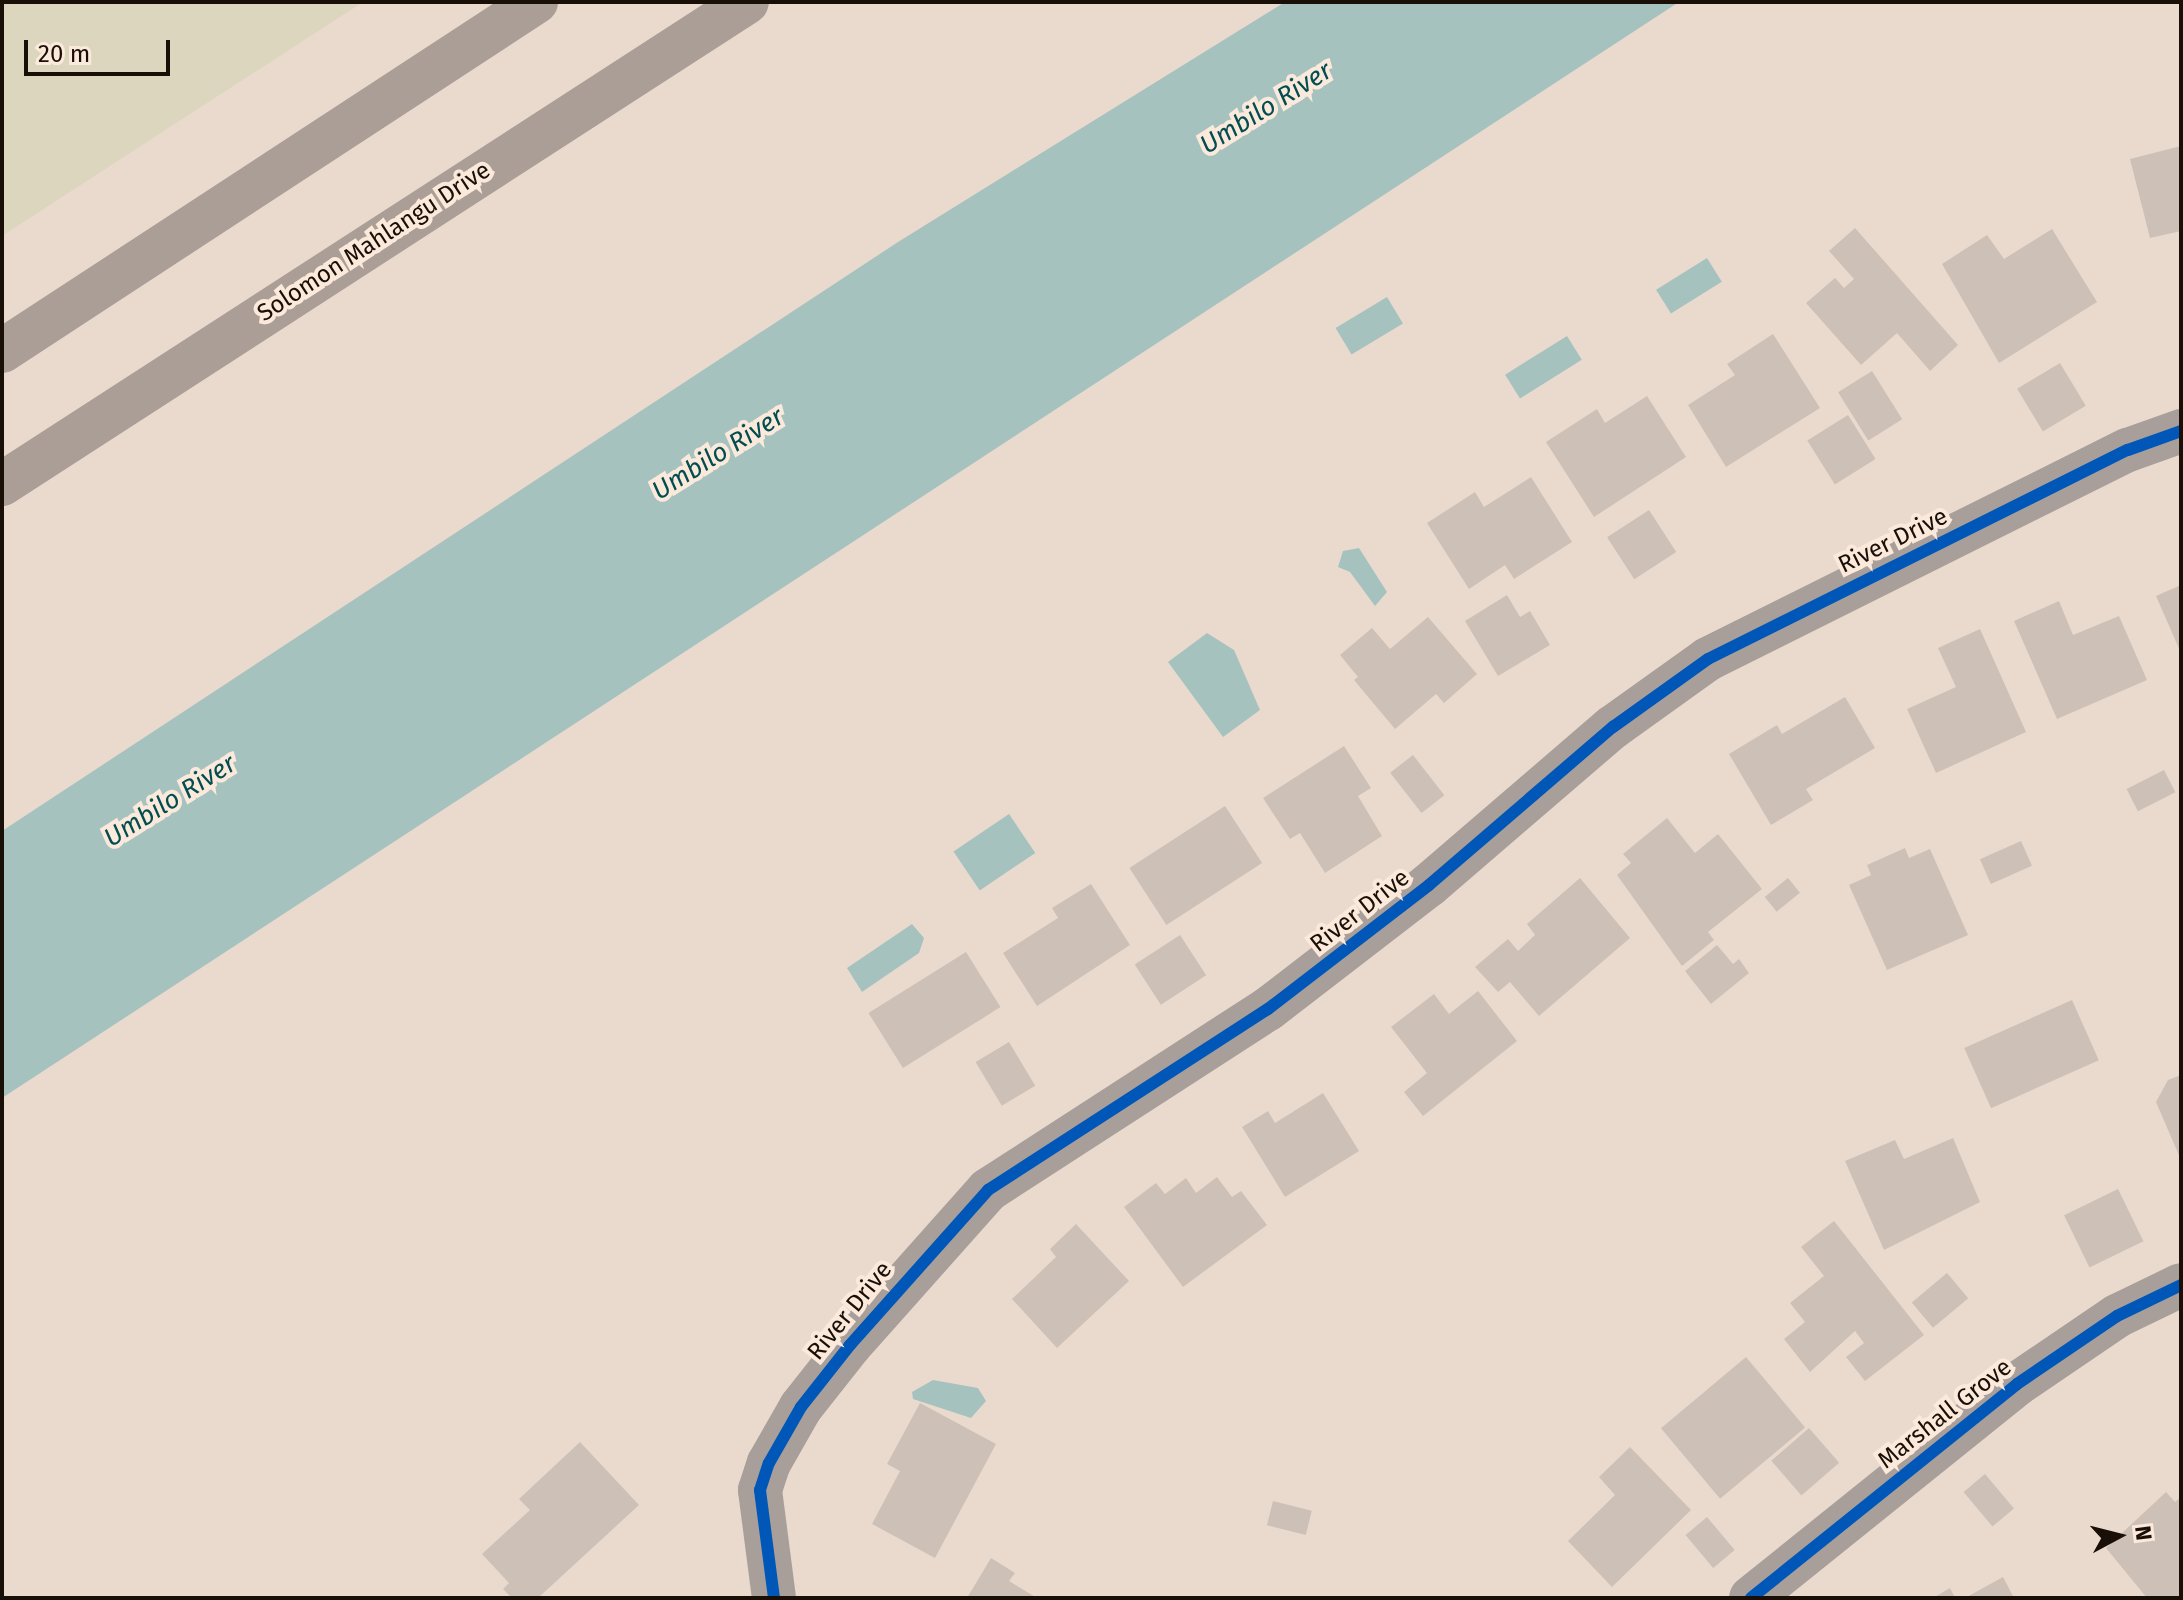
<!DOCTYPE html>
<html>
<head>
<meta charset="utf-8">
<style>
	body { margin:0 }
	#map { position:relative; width:2183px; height:1600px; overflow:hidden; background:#eadace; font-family:"Fira Sans",sans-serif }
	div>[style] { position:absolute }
	.green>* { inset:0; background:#dbd6bd }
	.water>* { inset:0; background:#a6c2bf; transform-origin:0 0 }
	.building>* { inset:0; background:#cdc0b6; transform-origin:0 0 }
	.minor>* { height:44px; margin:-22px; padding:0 22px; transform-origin:22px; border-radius:22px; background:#a99f9a }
	.trunk>* { height:44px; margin:-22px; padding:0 22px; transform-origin:22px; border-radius:22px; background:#aa9e96 }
	.cycleway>* { height:12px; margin:-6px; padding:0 6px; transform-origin:6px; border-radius:6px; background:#0057b8 }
	span { translate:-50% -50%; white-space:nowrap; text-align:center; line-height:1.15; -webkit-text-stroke:8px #fbe9db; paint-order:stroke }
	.street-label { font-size:24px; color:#190f07 }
	.water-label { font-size:26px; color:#024d4f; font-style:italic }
	.frame { position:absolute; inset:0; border:4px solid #190f07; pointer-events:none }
	.north { position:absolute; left:2079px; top:1496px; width:80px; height:80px; -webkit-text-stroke:6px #fbe9db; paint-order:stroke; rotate:83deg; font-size:22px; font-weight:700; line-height:32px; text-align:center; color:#190f07 }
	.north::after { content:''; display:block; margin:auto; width:28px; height:36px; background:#190f07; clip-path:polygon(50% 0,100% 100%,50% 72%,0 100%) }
	.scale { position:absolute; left:24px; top:40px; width:146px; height:36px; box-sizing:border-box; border:4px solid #190f07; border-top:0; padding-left:10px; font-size:24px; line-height:28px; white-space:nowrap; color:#190f07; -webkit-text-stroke:6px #fbe9db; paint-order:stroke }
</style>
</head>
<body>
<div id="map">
	<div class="green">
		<div style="clip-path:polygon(2px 2px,363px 2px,2px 236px)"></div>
	</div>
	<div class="water">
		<div style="clip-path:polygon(1285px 2px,1679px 2px,2px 1098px,2px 831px,898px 242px)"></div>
		<div style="left:1707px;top:258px;width:28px;height:60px;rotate:58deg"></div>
		<div style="left:1387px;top:297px;width:31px;height:60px;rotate:59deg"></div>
		<div style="left:1567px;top:336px;width:28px;height:73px;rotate:58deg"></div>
		<div style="clip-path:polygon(1359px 548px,1387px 592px,1375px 606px,1350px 572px,1338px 567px,1343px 551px)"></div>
		<div style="clip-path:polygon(1207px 633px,1234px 650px,1260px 710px,1223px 737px,1168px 662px)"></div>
		<div style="left:1009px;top:814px;width:47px;height:67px;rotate:56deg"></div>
		<div style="clip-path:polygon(912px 924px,924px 938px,919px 953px,862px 992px,847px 968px)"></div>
		<div style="clip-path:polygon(933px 1380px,978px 1388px,986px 1401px,971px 1418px,913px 1399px,912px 1392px)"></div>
	</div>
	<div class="building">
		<div style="clip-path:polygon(2181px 146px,2181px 231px,2150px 238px,2130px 159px)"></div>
		<div style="clip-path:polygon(1855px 228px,1958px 345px,1930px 371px,1897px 333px,1861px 365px,1806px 303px,1835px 278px,1844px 288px,1854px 279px,1829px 251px)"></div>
		<div style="clip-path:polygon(2052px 229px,2097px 302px,1999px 363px,1942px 264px,1987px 235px,2004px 259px)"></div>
		<div style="clip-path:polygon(1773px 334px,1820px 408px,1726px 467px,1688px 405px,1735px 375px,1727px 364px)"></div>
		<div style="left:2060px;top:363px;width:50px;height:50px;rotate:59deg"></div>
		<div style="left:1872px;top:371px;width:57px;height:40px;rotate:58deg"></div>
		<div style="clip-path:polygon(1647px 396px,1686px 457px,1594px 517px,1546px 442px,1597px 409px,1605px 423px)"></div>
		<div style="left:1848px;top:415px;width:52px;height:48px;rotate:58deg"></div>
		<div style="clip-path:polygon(1531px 477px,1572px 542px,1514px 579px,1505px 565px,1469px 589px,1427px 523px,1475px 492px,1484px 507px)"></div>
		<div style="left:1649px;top:510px;width:50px;height:50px;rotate:57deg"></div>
		<div style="clip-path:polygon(2181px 585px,2181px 653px,2156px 596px)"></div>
		<div style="clip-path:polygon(1507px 595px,1520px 617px,1530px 611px,1550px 645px,1498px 676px,1465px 621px)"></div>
		<div style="clip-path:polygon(2059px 601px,2073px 635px,2119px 616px,2147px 680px,2057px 719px,2014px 621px)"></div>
		<div style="clip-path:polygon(1428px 617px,1477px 674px,1444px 703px,1436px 694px,1395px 729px,1354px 680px,1358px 677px,1340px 655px,1372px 628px,1390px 649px)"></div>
		<div style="clip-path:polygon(1980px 629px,2026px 732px,1936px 773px,1907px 709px,1956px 687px,1938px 648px)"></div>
		<div style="clip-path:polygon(1845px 697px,1875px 748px,1806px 789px,1813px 800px,1771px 825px,1729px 754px,1777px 725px,1782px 734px)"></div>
		<div style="clip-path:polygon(1344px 746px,1371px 788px,1358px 796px,1382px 836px,1325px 873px,1300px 833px,1290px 839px,1263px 798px)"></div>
		<div style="left:1413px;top:755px;width:51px;height:29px;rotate:52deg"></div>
		<div style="left:2164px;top:770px;width:25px;height:42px;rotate:63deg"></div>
		<div style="left:1225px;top:806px;width:68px;height:114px;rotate:57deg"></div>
		<div style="clip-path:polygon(1667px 818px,1695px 853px,1718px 834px,1762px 889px,1708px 932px,1714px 940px,1682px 966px,1617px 875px,1631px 863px,1623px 854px)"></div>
		<div style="left:2021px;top:841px;width:27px;height:45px;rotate:66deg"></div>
		<div style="clip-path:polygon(1905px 848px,1909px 858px,1930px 849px,1968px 935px,1887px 970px,1849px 885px,1871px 875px,1867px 865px)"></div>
		<div style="clip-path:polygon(1580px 878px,1630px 938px,1539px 1016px,1510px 982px,1498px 992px,1475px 967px,1508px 939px,1518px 951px,1535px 935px,1527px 924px)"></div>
		<div style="left:1788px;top:878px;width:19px;height:30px;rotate:51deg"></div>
		<div style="clip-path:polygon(1091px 884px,1130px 945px,1037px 1006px,1003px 953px,1058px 918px,1052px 908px)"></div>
		<div style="left:1180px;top:935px;width:48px;height:54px;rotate:57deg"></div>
		<div style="clip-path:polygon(1717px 945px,1733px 964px,1739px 959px,1749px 973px,1711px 1004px,1685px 971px)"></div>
		<div style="left:966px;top:952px;width:65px;height:115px;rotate:58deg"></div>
		<div style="clip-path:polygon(1478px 991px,1517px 1041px,1423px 1116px,1404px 1092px,1427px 1073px,1391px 1027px,1434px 994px,1449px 1014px)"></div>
		<div style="left:2072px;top:1000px;width:66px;height:118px;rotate:66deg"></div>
		<div style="left:1009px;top:1042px;width:51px;height:39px;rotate:59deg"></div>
		<div style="clip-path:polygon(2181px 1075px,2181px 1160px,2156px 1102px,2168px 1080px)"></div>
		<div style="clip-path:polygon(1323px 1093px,1359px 1151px,1285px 1197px,1242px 1127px,1268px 1111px,1275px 1123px)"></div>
		<div style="clip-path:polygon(1953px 1138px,1980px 1202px,1884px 1250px,1845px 1161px,1895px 1140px,1904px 1159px)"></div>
		<div style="clip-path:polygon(1217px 1177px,1232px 1197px,1241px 1191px,1267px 1225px,1183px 1287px,1124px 1207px,1156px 1183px,1165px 1194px,1186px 1178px,1196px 1193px)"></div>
		<div style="left:2118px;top:1189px;width:58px;height:60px;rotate:64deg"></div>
		<div style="clip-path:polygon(1834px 1221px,1924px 1335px,1865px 1381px,1846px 1357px,1864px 1343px,1855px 1331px,1810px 1372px,1784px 1339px,1805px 1322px,1790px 1303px,1824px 1276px,1801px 1247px)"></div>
		<div style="clip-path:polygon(1076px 1224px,1129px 1281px,1057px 1348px,1012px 1299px,1056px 1257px,1050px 1249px)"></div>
		<div style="left:1947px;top:1273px;width:33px;height:46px;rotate:50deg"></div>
		<div style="left:1746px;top:1357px;width:92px;height:111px;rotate:50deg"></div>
		<div style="clip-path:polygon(920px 1403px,996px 1444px,935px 1558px,872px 1524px,900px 1471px,887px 1464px)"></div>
		<div style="left:1809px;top:1428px;width:46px;height:50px;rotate:49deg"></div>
		<div style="clip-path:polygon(580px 1442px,639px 1505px,538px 1598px,512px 1598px,503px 1589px,509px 1583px,482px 1554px,530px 1510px,519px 1499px)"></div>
		<div style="clip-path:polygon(1630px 1447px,1691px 1510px,1612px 1587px,1568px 1541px,1615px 1495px,1599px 1477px)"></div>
		<div style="left:1985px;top:1474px;width:45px;height:28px;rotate:50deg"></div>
		<div style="clip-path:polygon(2166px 1492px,2175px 1502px,2181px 1497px,2181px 1598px,2147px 1598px,2106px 1548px)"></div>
		<div style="left:1273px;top:1501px;width:40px;height:25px;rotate:14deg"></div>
		<div style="left:1707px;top:1517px;width:43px;height:28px;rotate:50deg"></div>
		<div style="clip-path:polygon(991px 1558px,1015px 1573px,1009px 1581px,1037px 1598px,967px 1598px)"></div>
		<div style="clip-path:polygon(2003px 1577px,2014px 1598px,1965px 1598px)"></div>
		<div style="clip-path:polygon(1950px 1588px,1955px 1598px,1933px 1598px)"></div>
	</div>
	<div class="minor">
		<div style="left:774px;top:1598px;width:109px;rotate:-97.4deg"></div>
		<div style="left:760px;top:1490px;width:28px;rotate:-72deg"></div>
		<div style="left:769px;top:1463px;width:64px;rotate:-60.3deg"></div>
		<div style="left:801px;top:1407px;width:79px;rotate:-51.7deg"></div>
		<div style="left:850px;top:1345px;width:208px;rotate:-48.3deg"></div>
		<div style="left:988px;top:1190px;width:333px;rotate:-32.9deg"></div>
		<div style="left:1268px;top:1009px;width:203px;rotate:-37.6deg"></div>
		<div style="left:1429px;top:885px;width:243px;rotate:-40.7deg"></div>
		<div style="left:1613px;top:727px;width:117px;rotate:-35.6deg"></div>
		<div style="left:1708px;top:659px;width:469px;rotate:-26.5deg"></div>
		<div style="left:2128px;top:450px;width:56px;rotate:-19.7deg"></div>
		<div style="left:1751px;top:1598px;width:341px;rotate:-38.8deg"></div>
		<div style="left:2017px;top:1384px;width:121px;rotate:-34.2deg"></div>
		<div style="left:2117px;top:1316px;width:71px;rotate:-25.8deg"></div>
	</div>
	<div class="trunk">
		<div style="left:2px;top:351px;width:638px;rotate:-33.17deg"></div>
		<div style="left:2px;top:484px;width:887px;rotate:-32.9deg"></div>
	</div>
	<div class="cycleway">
		<div style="left:774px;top:1598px;width:109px;rotate:-97.4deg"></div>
		<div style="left:760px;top:1490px;width:28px;rotate:-72deg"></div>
		<div style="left:769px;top:1463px;width:64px;rotate:-60.3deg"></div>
		<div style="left:801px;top:1407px;width:79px;rotate:-51.7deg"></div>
		<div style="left:850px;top:1345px;width:208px;rotate:-48.3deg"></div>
		<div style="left:988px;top:1190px;width:333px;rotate:-32.9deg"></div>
		<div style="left:1268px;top:1009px;width:203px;rotate:-37.6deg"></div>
		<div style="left:1429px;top:885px;width:243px;rotate:-40.7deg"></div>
		<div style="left:1613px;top:727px;width:117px;rotate:-35.6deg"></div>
		<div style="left:1708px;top:659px;width:469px;rotate:-26.5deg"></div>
		<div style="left:2128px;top:450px;width:56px;rotate:-19.7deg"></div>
		<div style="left:1751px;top:1598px;width:341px;rotate:-38.8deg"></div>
		<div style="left:2017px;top:1384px;width:121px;rotate:-34.2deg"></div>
		<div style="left:2117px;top:1316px;width:71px;rotate:-25.8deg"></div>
	</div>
	<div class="street-label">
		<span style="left:374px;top:242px;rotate:-33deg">Solomon Mahlangu Drive</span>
		<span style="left:1893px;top:541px;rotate:-26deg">River Drive</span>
		<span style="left:1360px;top:911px;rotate:-38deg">River Drive</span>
		<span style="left:850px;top:1311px;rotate:-51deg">River Drive</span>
		<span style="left:1945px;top:1414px;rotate:-38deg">Marshall Grove</span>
	</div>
	<div class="water-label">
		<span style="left:1266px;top:108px;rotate:-32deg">Umbilo River</span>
		<span style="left:718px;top:454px;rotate:-32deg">Umbilo River</span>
		<span style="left:170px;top:801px;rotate:-32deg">Umbilo River</span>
	</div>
	<div class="frame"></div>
	<div class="north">N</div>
	<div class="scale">20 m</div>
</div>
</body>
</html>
